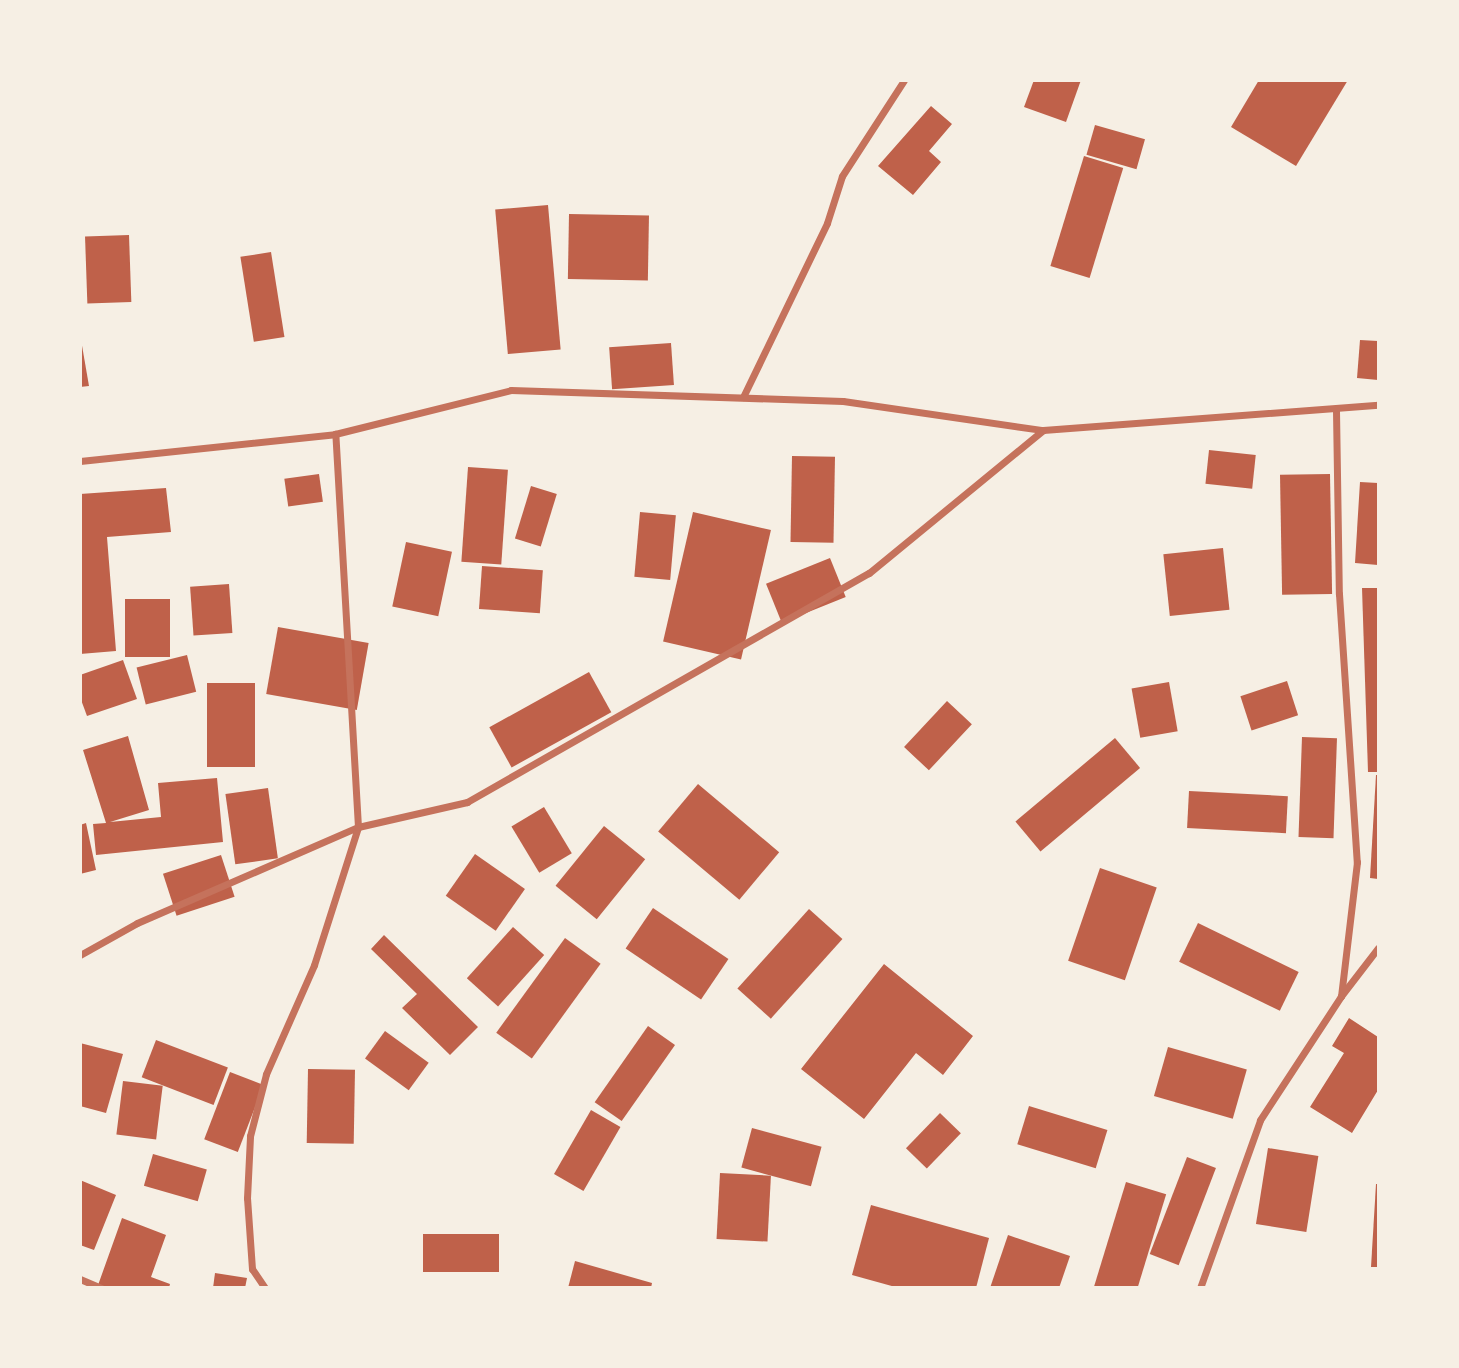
<!DOCTYPE html>
<html>
<head>
<meta charset="utf-8">
<style>
	body { margin:0 }
	#map { position:relative; width:1459px; height:1368px; overflow:hidden; background:#f6efe4; font-family:"Asap Condensed",sans-serif }
	div>[style] { position:absolute }
	.building>* { inset:0; background:#bf614a; transform-origin:0 0 }
	.minor>* { height:7px; margin:-3.5px; padding:0 3.5px; transform-origin:3.5px; border-radius:3.5px; background:#c5725c }
	span { translate:-50% -50%; white-space:nowrap; text-align:center; line-height:1.15; -webkit-text-stroke:7px #f6efe4; paint-order:stroke }
	.frame { position:absolute; inset:0; border:82px solid #f6efe4; pointer-events:none }
</style>
</head>
<body>
<div id="map">
	<div class="building">
		<div style="clip-path:polygon(1034px 80px,1081px 80px,1066px 122px,1024px 107px)"></div>
		<div style="clip-path:polygon(1259px 80px,1348px 80px,1296px 166px,1231px 127px)"></div>
		<div style="clip-path:polygon(931px 106px,952px 124px,929px 151px,941px 162px,913px 195px,878px 166px)"></div>
		<div style="left:1095px;top:125px;width:52px;height:31px;rotate:16deg"></div>
		<div style="left:1084px;top:156px;width:41px;height:115px;rotate:17deg"></div>
		<div style="left:548px;top:205px;width:145px;height:53px;rotate:85deg"></div>
		<div style="left:569px;top:214px;width:80px;height:65px;rotate:1deg"></div>
		<div style="left:129px;top:235px;width:67px;height:44px;rotate:88deg"></div>
		<div style="left:271px;top:252px;width:86px;height:31px;rotate:81deg"></div>
		<div style="clip-path:polygon(80px 334px,89px 386px,80px 387px)"></div>
		<div style="clip-path:polygon(1360px 340px,1378px 341px,1378px 380px,1357px 378px)"></div>
		<div style="left:671px;top:343px;width:42px;height:62px;rotate:86deg"></div>
		<div style="left:1209px;top:450px;width:47px;height:34px;rotate:6deg"></div>
		<div style="left:792px;top:456px;width:43px;height:86px;rotate:1deg"></div>
		<div style="left:468px;top:467px;width:40px;height:95px;rotate:4deg"></div>
		<div style="left:319px;top:474px;width:28px;height:35px;rotate:82deg"></div>
		<div style="left:1330px;top:474px;width:120px;height:50px;rotate:89deg"></div>
		<div style="clip-path:polygon(1360px 482px,1378px 483px,1378px 565px,1355px 563px)"></div>
		<div style="left:531px;top:486px;width:27px;height:55px;rotate:17deg"></div>
		<div style="clip-path:polygon(166px 488px,171px 532px,107px 537px,116px 651px,80px 654px,80px 494px)"></div>
		<div style="left:640px;top:512px;width:36px;height:65px;rotate:5deg"></div>
		<div style="left:693px;top:512px;width:80px;height:133px;rotate:13deg"></div>
		<div style="left:406px;top:542px;width:47px;height:66px;rotate:12deg"></div>
		<div style="left:1223px;top:548px;width:62px;height:60px;rotate:84deg"></div>
		<div style="left:830px;top:558px;width:42px;height:69px;rotate:68deg"></div>
		<div style="left:482px;top:566px;width:61px;height:43px;rotate:4deg"></div>
		<div style="left:229px;top:584px;width:49px;height:39px;rotate:86deg"></div>
		<div style="clip-path:polygon(1362px 588px,1378px 588px,1378px 772px,1368px 772px)"></div>
		<div style="left:125px;top:599px;width:45px;height:58px"></div>
		<div style="left:278px;top:627px;width:92px;height:68px;rotate:10deg"></div>
		<div style="left:187px;top:655px;width:38px;height:52px;rotate:76deg"></div>
		<div style="clip-path:polygon(123px 660px,137px 699px,87px 716px,80px 697px,80px 675px)"></div>
		<div style="left:589px;top:672px;width:46px;height:114px;rotate:61deg"></div>
		<div style="left:1287px;top:681px;width:36px;height:49px;rotate:72deg"></div>
		<div style="left:1169px;top:682px;width:50px;height:38px;rotate:80deg"></div>
		<div style="left:207px;top:683px;width:48px;height:84px"></div>
		<div style="left:947px;top:701px;width:34px;height:63px;rotate:43deg"></div>
		<div style="clip-path:polygon(128px 736px,149px 810px,110px 822px,161px 817px,158px 783px,217px 778px,223px 842px,96px 855px,93px 824px,106px 823px,83px 750px)"></div>
		<div style="left:1302px;top:737px;width:35px;height:100px;rotate:2deg"></div>
		<div style="left:1115px;top:738px;width:39px;height:130px;rotate:50deg"></div>
		<div style="clip-path:polygon(1376px 775px,1378px 775px,1378px 879px,1370px 878px)"></div>
		<div style="left:698px;top:784px;width:106px;height:62px;rotate:40deg"></div>
		<div style="left:268px;top:788px;width:71px;height:43px;rotate:82deg"></div>
		<div style="left:1189px;top:791px;width:99px;height:37px;rotate:3deg"></div>
		<div style="left:544px;top:807px;width:54px;height:38px;rotate:59deg"></div>
		<div style="clip-path:polygon(86px 823px,96px 870px,80px 874px,80px 825px)"></div>
		<div style="left:604px;top:826px;width:53px;height:77px;rotate:39deg"></div>
		<div style="left:475px;top:854px;width:61px;height:51px;rotate:35deg"></div>
		<div style="left:221px;top:855px;width:44px;height:61px;rotate:72deg"></div>
		<div style="left:1100px;top:868px;width:60px;height:98px;rotate:19deg"></div>
		<div style="left:653px;top:908px;width:91px;height:49px;rotate:34deg"></div>
		<div style="left:809px;top:909px;width:45px;height:107px;rotate:42deg"></div>
		<div style="left:1198px;top:923px;width:112px;height:43px;rotate:26deg"></div>
		<div style="left:513px;top:927px;width:42px;height:69px;rotate:42deg"></div>
		<div style="clip-path:polygon(384px 935px,478px 1027px,450px 1055px,402px 1008px,417px 994px,371px 949px)"></div>
		<div style="left:565px;top:938px;width:44px;height:117px;rotate:36deg"></div>
		<div style="clip-path:polygon(884px 964px,973px 1036px,943px 1075px,916px 1053px,864px 1119px,801px 1069px)"></div>
		<div style="clip-path:polygon(1349px 1018px,1378px 1037px,1378px 1090px,1352px 1133px,1310px 1107px,1344px 1053px,1332px 1046px)"></div>
		<div style="left:648px;top:1026px;width:33px;height:93px;rotate:35deg"></div>
		<div style="left:385px;top:1031px;width:54px;height:34px;rotate:36deg"></div>
		<div style="left:156px;top:1040px;width:77px;height:40px;rotate:21deg"></div>
		<div style="clip-path:polygon(80px 1043px,123px 1054px,106px 1113px,80px 1106px)"></div>
		<div style="left:1168px;top:1047px;width:82px;height:51px;rotate:16deg"></div>
		<div style="left:308px;top:1069px;width:47px;height:74px;rotate:1deg"></div>
		<div style="left:230px;top:1072px;width:36px;height:72px;rotate:21deg"></div>
		<div style="left:123px;top:1081px;width:40px;height:54px;rotate:7deg"></div>
		<div style="left:1029px;top:1106px;width:82px;height:40px;rotate:17deg"></div>
		<div style="left:591px;top:1110px;width:34px;height:74px;rotate:30deg"></div>
		<div style="left:940px;top:1113px;width:29px;height:49px;rotate:44deg"></div>
		<div style="left:752px;top:1128px;width:72px;height:41px;rotate:15deg"></div>
		<div style="left:1268px;top:1148px;width:51px;height:77px;rotate:9deg"></div>
		<div style="left:153px;top:1154px;width:56px;height:33px;rotate:16deg"></div>
		<div style="left:1187px;top:1157px;width:31px;height:104px;rotate:21deg"></div>
		<div style="left:720px;top:1173px;width:51px;height:66px;rotate:3deg"></div>
		<div style="clip-path:polygon(80px 1180px,116px 1195px,94px 1250px,80px 1245px)"></div>
		<div style="left:1126px;top:1182px;width:42px;height:110px;rotate:17deg"></div>
		<div style="clip-path:polygon(1376px 1184px,1378px 1184px,1378px 1267px,1371px 1267px)"></div>
		<div style="clip-path:polygon(871px 1205px,989px 1238px,976px 1288px,899px 1288px,852px 1275px)"></div>
		<div style="clip-path:polygon(122px 1218px,166px 1235px,151px 1277px,170px 1284px,169px 1288px,97px 1288px)"></div>
		<div style="left:499px;top:1234px;width:38px;height:76px;rotate:90deg"></div>
		<div style="clip-path:polygon(1008px 1235px,1070px 1256px,1059px 1288px,990px 1288px)"></div>
		<div style="clip-path:polygon(575px 1261px,652px 1283px,651px 1288px,568px 1288px)"></div>
		<div style="clip-path:polygon(215px 1273px,247px 1278px,245px 1288px,213px 1288px)"></div>
	</div>
	<div class="minor">
		<div style="left:743px;top:397px;width:193px;rotate:-64.2deg"></div>
		<div style="left:827px;top:223px;width:49px;rotate:-72.3deg"></div>
		<div style="left:842px;top:176px;width:114px;rotate:-57.1deg"></div>
		<div style="left:1336px;top:411px;width:183px;rotate:89.1deg"></div>
		<div style="left:1339px;top:594px;width:269px;rotate:86.2deg"></div>
		<div style="left:1357px;top:862px;width:135px;rotate:96.8deg"></div>
		<div style="left:80px;top:461px;width:256px;rotate:-6deg"></div>
		<div style="left:335px;top:434px;width:181px;rotate:-14deg"></div>
		<div style="left:511px;top:390px;width:332px;rotate:1.9deg"></div>
		<div style="left:843px;top:401px;width:202px;rotate:8.3deg"></div>
		<div style="left:1043px;top:430px;width:336px;rotate:-4.3deg"></div>
		<div style="left:80px;top:955px;width:65px;rotate:-29.3deg"></div>
		<div style="left:137px;top:923px;width:241px;rotate:-23.5deg"></div>
		<div style="left:358px;top:827px;width:112px;rotate:-12.9deg"></div>
		<div style="left:467px;top:802px;width:463px;rotate:-29.7deg"></div>
		<div style="left:869px;top:573px;width:225px;rotate:-39.4deg"></div>
		<div style="left:80px;top:1279px;width:23px;rotate:23deg"></div>
		<div style="left:265px;top:1288px;width:23px;rotate:-124deg"></div>
		<div style="left:252px;top:1269px;width:71px;rotate:-94deg"></div>
		<div style="left:247px;top:1198px;width:62px;rotate:-87.2deg"></div>
		<div style="left:250px;top:1136px;width:64px;rotate:-75.5deg"></div>
		<div style="left:266px;top:1074px;width:119px;rotate:-66.2deg"></div>
		<div style="left:314px;top:965px;width:145px;rotate:-72.3deg"></div>
		<div style="left:358px;top:827px;width:394px;rotate:-93.3deg"></div>
		<div style="left:1200px;top:1288px;width:178px;rotate:-70.3deg"></div>
		<div style="left:1260px;top:1120px;width:148px;rotate:-56.8deg"></div>
		<div style="left:1341px;top:996px;width:61px;rotate:-52.4deg"></div>
	</div>
	<div class="frame"></div>
</div>
</body>
</html>
